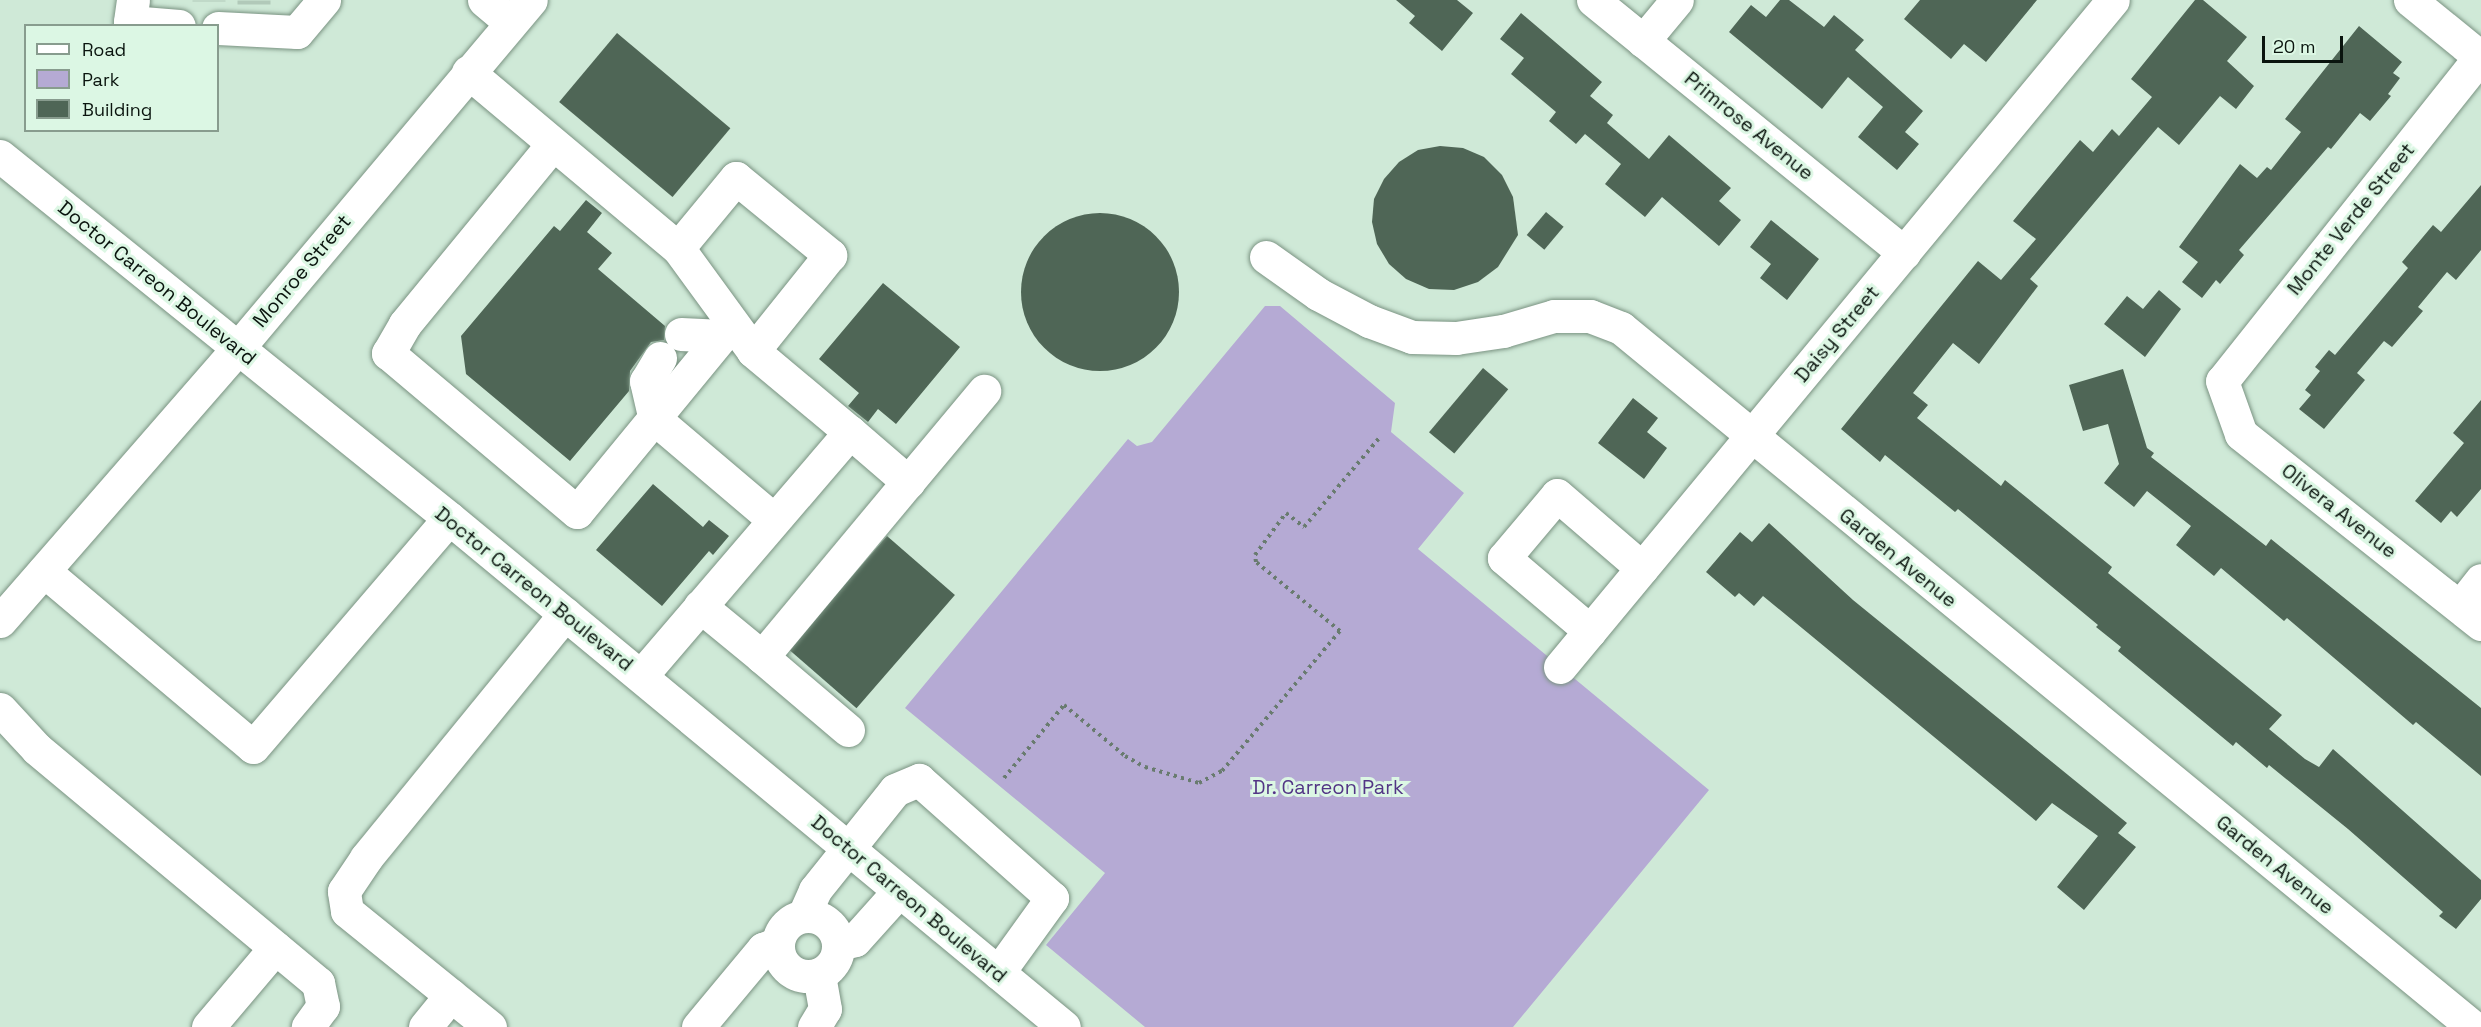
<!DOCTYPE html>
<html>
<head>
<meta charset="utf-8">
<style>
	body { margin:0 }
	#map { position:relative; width:2481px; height:1027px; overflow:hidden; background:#cfe9d7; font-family:"Space Grotesk",sans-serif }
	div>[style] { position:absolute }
	.green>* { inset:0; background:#b5aad4 }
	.building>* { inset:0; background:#4f6656; transform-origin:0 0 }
	.round { border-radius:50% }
	.minor-tunnel>* { height:33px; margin-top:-16.5px; transform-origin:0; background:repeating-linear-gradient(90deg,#b1c9b9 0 33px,transparent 0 49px) }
	.path>* { height:4px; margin-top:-2px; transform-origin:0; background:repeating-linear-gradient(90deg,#697b6f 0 3px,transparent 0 7.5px) }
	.roads { filter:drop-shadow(0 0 2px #7a9382) drop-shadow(0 0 2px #7a9382) }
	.minor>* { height:33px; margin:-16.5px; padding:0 16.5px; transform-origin:16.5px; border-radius:16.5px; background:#fff }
	.minor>.ring { margin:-16.5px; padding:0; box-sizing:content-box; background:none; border:33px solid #fff; border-radius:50% }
	.major>* { height:33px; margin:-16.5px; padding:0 16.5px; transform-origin:16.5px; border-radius:16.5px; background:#fff }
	span { translate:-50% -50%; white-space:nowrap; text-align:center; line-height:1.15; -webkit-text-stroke:6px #dcf7e4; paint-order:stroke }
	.street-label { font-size:20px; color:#0a140e }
	.park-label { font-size:20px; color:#523585 }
	.legend { position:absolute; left:24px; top:24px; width:195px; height:108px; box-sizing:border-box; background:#dcf7e4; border:2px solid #889c8e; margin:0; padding:8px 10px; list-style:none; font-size:18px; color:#0a140e }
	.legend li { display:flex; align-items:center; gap:12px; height:30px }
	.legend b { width:30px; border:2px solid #889c8e }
	.scale { position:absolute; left:2262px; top:36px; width:81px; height:27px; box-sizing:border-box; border:3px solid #0a140e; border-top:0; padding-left:8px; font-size:18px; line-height:21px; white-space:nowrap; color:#0a140e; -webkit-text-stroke:4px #dcf7e4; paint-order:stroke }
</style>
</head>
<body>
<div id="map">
	<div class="green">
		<div style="clip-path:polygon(1265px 306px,1280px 306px,1395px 403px,1391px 432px,1464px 493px,1418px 549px,1709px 790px,1513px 1027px,1145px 1027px,1046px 945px,1105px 873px,905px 708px,1128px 439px,1137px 446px,1152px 442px)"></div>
	</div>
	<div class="building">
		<div style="clip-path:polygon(1396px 0,1457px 0,1473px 13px,1442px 51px,1409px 23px,1415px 16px)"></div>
		<div style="clip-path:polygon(1780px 0,1789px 0,1824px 27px,1834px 15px,1864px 40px,1855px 50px,1923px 111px,1905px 132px,1919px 144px,1897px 170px,1858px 137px,1883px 107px,1848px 77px,1822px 109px,1729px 32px,1751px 5px,1766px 17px)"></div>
		<div style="clip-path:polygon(1920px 0,2037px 0,1986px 62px,1964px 44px,1951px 59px,1904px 19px)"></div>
		<div style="clip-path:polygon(2195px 0,2203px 0,2247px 37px,2227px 61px,2254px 86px,2236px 109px,2220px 96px,2179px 145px,2158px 127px,2030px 279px,2038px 286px,1979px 364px,1953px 343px,1913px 393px,1928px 405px,1917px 418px,2001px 486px,2005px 480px,2112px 567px,2108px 573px,2282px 715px,2269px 729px,2305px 759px,2319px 767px,2333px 749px,2481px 880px,2481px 899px,2456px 929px,2439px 916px,2443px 912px,2348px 829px,2269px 765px,2267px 768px,2236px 742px,2233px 746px,2118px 651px,2121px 647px,2096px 627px,2098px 625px,1958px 509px,1955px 512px,1885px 455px,1880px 462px,1841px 429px,1978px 261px,2001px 280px,2036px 239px,2013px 221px,2080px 140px,2093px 152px,2112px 129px,2119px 136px,2152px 97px,2131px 79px)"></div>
		<div style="clip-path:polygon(1521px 13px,1602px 82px,1590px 96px,1613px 115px,1607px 123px,1649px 159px,1669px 135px,1731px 188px,1719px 201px,1741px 220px,1719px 246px,1662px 197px,1645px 217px,1605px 184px,1621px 164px,1585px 134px,1576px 144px,1549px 121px,1556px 112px,1511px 74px,1524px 58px,1500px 39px)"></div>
		<div style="clip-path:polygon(2359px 26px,2402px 62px,2393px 73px,2400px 78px,2388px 94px,2391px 96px,2370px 121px,2360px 113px,2331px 149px,2328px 147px,2239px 250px,2244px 255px,2220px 284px,2216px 280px,2202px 298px,2182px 282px,2198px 262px,2179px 247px,2240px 164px,2257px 178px,2267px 167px,2271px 170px,2301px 132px,2285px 119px)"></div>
		<div style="left:617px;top:33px;width:148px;height:90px;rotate:40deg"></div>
		<div style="clip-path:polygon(1440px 146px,1463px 148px,1484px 157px,1502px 175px,1513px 197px,1518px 235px,1498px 267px,1478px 282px,1454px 290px,1429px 289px,1406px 279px,1389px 264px,1377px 244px,1372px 222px,1374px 199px,1384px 179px,1399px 162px,1418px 150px)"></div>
		<div style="clip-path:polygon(2481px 185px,2481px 250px,2456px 280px,2447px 272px,2418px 307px,2423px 311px,2392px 347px,2384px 341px,2357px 373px,2365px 380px,2324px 429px,2299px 409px,2311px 395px,2305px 390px,2320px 371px,2315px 367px,2329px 350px,2335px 355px,2408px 268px,2402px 262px,2433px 225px,2441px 232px)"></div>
		<div style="clip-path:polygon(586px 200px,602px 213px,587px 232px,612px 253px,598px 269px,665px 326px,664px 340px,651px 342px,630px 371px,629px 391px,570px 461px,466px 374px,461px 336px,554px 226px,560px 231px)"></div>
		<div style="left:1546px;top:212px;width:23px;height:30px;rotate:40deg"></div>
		<div class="round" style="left:1021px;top:213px;width:158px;height:158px"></div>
		<div style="clip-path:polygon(1771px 220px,1819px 259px,1787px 300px,1760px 278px,1771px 264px,1750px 247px)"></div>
		<div style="clip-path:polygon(883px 283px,960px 347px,896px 424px,878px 409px,868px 422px,848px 406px,859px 393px,819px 359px)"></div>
		<div style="clip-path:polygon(2159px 290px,2181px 309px,2145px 357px,2104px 324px,2127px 296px,2143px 309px)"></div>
		<div style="left:1483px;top:368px;width:33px;height:84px;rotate:40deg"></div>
		<div style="clip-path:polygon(2123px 369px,2147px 448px,2154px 453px,2151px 457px,2266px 546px,2271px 539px,2481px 708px,2481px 776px,2416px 722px,2413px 725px,2287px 618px,2284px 621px,2221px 568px,2214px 576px,2176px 545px,2191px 526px,2147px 491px,2134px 507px,2104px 483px,2119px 464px,2108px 424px,2083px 431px,2069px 385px)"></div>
		<div style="clip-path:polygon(1633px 398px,1658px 418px,1647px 432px,1667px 448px,1644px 479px,1598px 443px)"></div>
		<div style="clip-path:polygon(2481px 400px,2481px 489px,2457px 517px,2451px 511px,2441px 523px,2415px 501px,2464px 443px,2453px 433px)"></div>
		<div style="clip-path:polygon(653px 484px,703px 527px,709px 520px,729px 536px,713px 555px,709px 551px,662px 606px,596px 550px)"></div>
		<div style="clip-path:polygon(1769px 523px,1853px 600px,2127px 823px,2118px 833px,2136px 847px,2084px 910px,2057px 887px,2098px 836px,2052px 803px,2036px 821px,1763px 596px,1754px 606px,1739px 593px,1735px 597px,1706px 572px,1740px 532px,1752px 542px)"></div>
		<div style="left:887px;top:536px;width:90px;height:150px;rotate:41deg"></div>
	</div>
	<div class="minor-tunnel">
		<div style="left:209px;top:1px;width:1px;rotate:-90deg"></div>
		<div style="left:254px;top:4px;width:4px;rotate:-90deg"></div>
	</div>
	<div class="path">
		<div style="left:1004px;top:778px;width:94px;rotate:-50.6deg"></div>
		<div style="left:1064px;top:705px;width:80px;rotate:39.9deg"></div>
		<div style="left:1125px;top:756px;width:23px;rotate:29deg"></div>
		<div style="left:1145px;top:767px;width:56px;rotate:16.5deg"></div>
		<div style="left:1199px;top:783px;width:26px;rotate:-28deg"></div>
		<div style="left:1222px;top:771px;width:183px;rotate:-49.9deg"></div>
		<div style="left:1340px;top:631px;width:109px;rotate:-140.6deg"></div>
		<div style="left:1256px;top:562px;width:7px;rotate:-98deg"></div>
		<div style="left:1255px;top:555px;width:52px;rotate:-53.6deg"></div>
		<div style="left:1286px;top:513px;width:23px;rotate:38deg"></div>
		<div style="left:1304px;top:527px;width:119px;rotate:-49.8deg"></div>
	</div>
	<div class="roads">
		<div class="minor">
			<div style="left:133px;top:0;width:22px;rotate:98deg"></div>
			<div style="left:130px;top:22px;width:49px;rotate:4.7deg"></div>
			<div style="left:484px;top:0;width:35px;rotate:40deg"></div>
			<div style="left:1593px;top:0;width:401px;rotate:39.1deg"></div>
			<div style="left:2410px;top:0;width:92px;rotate:39.2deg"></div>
			<div style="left:218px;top:28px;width:79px;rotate:2.9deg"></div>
			<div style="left:297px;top:32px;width:42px;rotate:-49.8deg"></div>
			<div style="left:1643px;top:41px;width:53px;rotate:-50.3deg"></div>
			<div style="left:2480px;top:57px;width:414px;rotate:128.5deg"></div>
			<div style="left:2222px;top:381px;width:56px;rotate:70.3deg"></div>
			<div style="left:2241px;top:434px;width:306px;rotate:38.4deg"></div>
			<div style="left:468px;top:72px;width:274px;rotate:40deg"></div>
			<div style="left:678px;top:248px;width:127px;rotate:53.9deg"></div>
			<div style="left:753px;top:351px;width:126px;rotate:39.9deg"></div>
			<div style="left:850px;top:432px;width:321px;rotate:130.6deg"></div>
			<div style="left:552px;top:145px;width:232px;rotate:129.4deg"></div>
			<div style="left:405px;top:324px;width:34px;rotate:120deg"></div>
			<div style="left:388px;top:353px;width:247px;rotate:40.1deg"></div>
			<div style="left:577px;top:512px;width:244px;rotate:-50.6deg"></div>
			<div style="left:678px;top:248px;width:91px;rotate:-50.4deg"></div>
			<div style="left:736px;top:178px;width:122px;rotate:39.3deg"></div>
			<div style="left:830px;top:255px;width:123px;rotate:128.7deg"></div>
			<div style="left:1266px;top:257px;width:64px;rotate:35.4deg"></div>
			<div style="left:1318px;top:294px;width:58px;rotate:27.9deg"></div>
			<div style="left:1369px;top:321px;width:46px;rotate:20.4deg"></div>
			<div style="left:1412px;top:337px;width:44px;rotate:1.3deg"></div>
			<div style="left:1456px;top:338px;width:48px;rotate:-8.5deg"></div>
			<div style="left:1503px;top:331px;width:53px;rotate:-16.4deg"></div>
			<div style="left:1554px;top:316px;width:36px"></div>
			<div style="left:1590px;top:316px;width:33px;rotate:21deg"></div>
			<div style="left:1621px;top:328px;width:1102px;rotate:39.37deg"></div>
			<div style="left:681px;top:334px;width:41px;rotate:2.8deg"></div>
			<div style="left:660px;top:358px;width:27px;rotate:121deg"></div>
			<div style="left:646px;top:381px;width:39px;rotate:77deg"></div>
			<div style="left:655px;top:419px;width:156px;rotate:40.3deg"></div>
			<div style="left:850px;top:432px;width:77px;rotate:40.8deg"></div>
			<div style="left:908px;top:482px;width:119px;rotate:-50.1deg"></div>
			<div style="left:44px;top:571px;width:273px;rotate:40.1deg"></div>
			<div style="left:253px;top:747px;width:301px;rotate:-49.4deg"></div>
			<div style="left:700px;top:606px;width:80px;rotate:39.4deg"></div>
			<div style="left:2460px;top:607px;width:34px;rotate:-52deg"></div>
			<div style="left:1590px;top:631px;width:113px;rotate:-139.7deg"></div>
			<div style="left:1504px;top:558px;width:82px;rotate:-49.9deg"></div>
			<div style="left:1557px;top:495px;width:112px;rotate:40.7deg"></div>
			<div style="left:1560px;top:667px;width:866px;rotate:-50.34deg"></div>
			<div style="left:0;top:709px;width:54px;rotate:47.2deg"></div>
			<div style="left:37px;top:749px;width:366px;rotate:39.8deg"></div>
			<div style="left:318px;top:983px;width:24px;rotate:78deg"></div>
			<div style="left:323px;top:1006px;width:26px;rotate:126deg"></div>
			<div style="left:848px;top:730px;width:113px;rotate:-139.7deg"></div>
			<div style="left:762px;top:657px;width:228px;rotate:-50.2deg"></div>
			<div style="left:804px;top:915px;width:27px;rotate:-66deg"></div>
			<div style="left:815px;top:890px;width:128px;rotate:-51.3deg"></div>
			<div style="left:895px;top:790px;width:26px;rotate:-23deg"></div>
			<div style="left:919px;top:780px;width:178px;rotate:41.6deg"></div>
			<div style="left:1052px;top:898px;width:92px;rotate:125.8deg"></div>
			<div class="ring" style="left:778px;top:916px;width:27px;height:27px"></div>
			<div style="left:839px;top:944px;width:16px;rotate:-14deg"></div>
			<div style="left:855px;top:940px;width:66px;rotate:-48.1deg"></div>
			<div style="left:208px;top:1027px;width:104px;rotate:-49.7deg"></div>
			<div style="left:425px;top:1027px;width:41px;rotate:-50.9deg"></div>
			<div style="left:490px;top:1027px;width:184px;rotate:-141deg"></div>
			<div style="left:347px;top:911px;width:20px;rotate:-99deg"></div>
			<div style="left:344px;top:891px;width:40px;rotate:-56deg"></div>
			<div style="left:366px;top:858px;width:315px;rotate:-50.8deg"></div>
			<div style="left:698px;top:1027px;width:102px;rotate:-50.2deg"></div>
			<div style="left:763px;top:949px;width:16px;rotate:-22deg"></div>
			<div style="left:814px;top:1027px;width:21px;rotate:-59deg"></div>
			<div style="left:825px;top:1009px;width:35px;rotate:-100deg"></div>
		</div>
		<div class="major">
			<div style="left:0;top:156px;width:577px;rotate:38.88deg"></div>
			<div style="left:449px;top:518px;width:798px;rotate:39.61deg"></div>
			<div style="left:0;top:621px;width:361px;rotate:-48.9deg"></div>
			<div style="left:237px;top:349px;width:456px;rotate:-49.9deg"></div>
		</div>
	</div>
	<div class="street-label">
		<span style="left:1749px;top:126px;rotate:39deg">Primrose Avenue</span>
		<span style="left:2351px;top:219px;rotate:-51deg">Monte Verde Street</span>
		<span style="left:302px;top:271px;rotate:-50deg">Monroe Street</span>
		<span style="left:157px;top:283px;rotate:39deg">Doctor Carreon Boulevard</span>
		<span style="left:1837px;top:334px;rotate:-50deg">Daisy Street</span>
		<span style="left:2339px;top:511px;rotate:38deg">Olivera Avenue</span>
		<span style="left:1898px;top:558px;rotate:39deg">Garden Avenue</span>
		<span style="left:534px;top:589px;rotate:39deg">Doctor Carreon Boulevard</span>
		<span style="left:2275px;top:865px;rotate:39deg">Garden Avenue</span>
		<span style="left:909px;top:899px;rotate:40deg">Doctor Carreon Boulevard</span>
	</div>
	<div class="park-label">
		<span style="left:1328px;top:787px">Dr. Carreon Park</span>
	</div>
	<ul class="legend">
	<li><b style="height:8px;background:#fff"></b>Road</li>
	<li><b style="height:16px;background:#b5aad4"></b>Park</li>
	<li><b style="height:16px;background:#4f6656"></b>Building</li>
	</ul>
	<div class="scale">20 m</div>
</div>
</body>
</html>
